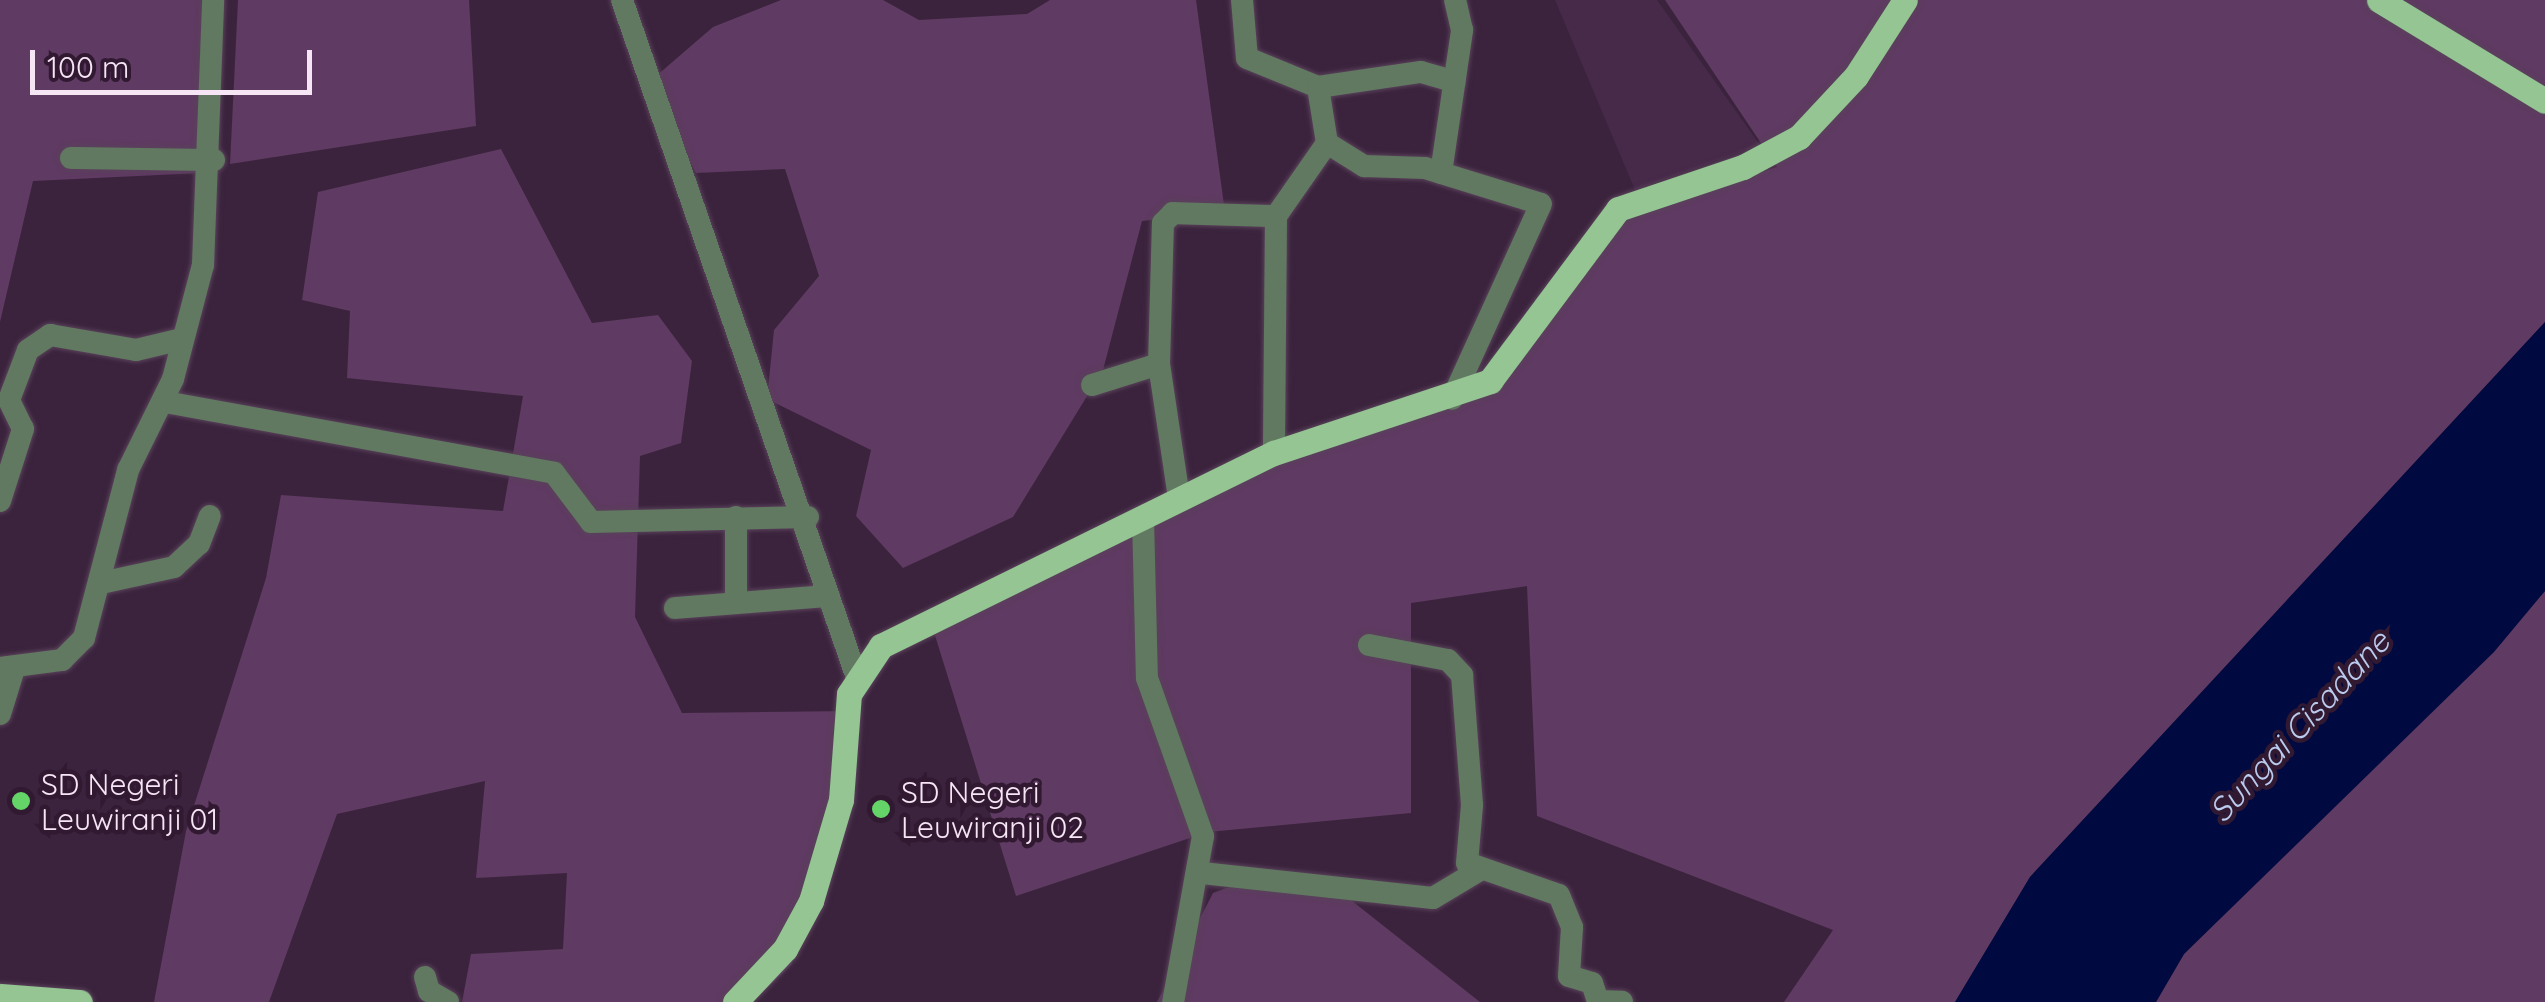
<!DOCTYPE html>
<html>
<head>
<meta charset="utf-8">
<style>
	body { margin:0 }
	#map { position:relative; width:2545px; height:1002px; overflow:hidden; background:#3b233d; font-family:Quicksand,sans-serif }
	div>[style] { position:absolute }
	.built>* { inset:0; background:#472949 }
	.green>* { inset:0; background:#5f3a62 }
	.water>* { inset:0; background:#010a40 }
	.roads { filter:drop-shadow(0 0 2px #59425a) drop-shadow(0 0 2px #59425a) }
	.minor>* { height:22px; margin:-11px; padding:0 11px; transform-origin:11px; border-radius:11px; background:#627961 }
	.major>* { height:25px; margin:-12.5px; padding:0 12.5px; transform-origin:12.5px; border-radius:12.5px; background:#94c593 }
	.dots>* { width:28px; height:28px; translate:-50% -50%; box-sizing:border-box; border:5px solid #311932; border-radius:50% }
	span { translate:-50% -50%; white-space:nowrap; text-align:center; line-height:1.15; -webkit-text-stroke:9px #311932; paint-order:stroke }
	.poi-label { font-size:30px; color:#f5e5f5 }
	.left { translate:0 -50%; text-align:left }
	.water-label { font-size:32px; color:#bacbee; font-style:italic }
	.scale { position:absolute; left:30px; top:50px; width:282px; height:45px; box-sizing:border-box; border:5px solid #f5e5f5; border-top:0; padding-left:12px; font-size:30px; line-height:35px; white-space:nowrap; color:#f5e5f5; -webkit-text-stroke:8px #311932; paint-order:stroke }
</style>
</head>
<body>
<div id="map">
	<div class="built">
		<div style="clip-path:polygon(1555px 0,1657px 0,1760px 145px,1635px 190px)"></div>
	</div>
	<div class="green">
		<div style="clip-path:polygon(0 0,212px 0,201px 173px,33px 181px,0 322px)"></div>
		<div style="clip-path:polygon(238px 0,469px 0,476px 126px,230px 164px)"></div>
		<div style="clip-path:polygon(781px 0,883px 0,919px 20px,1027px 14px,1050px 0,1196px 0,1225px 212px,1142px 221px,1103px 370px,1013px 517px,903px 568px,856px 516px,871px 450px,767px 399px,774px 330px,819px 276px,785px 169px,696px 173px,648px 83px,713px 27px)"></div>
		<div style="clip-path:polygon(1665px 0,2545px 0,2545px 322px,2030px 877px,1955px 1002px,1784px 1002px,1833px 930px,1537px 816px,1527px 586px,1411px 603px,1411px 813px,1208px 832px,1016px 896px,933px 629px,1245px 473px,1486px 388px,1569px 256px,1631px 215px,1777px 167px)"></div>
		<div style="clip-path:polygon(501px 149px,592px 323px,658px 315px,692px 361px,681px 443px,640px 456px,635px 617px,682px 713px,852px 711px,828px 883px,791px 965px,753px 1002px,462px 1002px,471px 954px,563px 949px,567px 873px,476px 878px,485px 781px,337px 814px,269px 1002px,154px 1002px,186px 831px,266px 578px,281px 495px,503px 511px,523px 396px,347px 378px,350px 311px,302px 300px,318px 192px)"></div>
		<div style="clip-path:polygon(2545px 591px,2545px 1002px,2156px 1002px,2184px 954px)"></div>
		<div style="clip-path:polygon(1268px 872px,1347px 897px,1480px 1002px,1157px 1002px,1213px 893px)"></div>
	</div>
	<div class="water">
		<div style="clip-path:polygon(2545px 322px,2545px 591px,2494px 652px,2184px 954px,2156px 1002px,1955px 1002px,2030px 877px)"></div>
	</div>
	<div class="roads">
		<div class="minor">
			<div style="left:622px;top:0;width:711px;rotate:70.88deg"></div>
			<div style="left:1242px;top:0;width:58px;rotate:85.1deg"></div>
			<div style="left:1247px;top:58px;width:77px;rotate:22.2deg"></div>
			<div style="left:1318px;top:87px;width:57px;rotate:80.9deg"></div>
			<div style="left:1327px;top:143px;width:89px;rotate:124.9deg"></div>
			<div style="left:1276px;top:216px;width:237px;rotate:90.5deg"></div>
			<div style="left:1318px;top:87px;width:104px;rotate:-8.3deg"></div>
			<div style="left:1421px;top:72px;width:35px;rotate:16deg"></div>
			<div style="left:1327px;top:143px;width:44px;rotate:31.9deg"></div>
			<div style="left:1364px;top:166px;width:61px;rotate:1.9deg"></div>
			<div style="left:1425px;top:168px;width:121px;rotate:17.2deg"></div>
			<div style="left:1541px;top:204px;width:214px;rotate:114.5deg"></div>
			<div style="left:71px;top:158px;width:143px;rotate:0.8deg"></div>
			<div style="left:1441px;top:173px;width:145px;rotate:-81.6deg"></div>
			<div style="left:1462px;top:30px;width:31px;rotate:-103deg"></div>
			<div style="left:1159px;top:364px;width:141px;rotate:-88.4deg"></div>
			<div style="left:1163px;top:223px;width:14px;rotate:-45deg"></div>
			<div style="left:1173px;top:213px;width:103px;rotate:1.7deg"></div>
			<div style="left:1092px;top:385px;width:70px;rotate:-17.4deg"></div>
			<div style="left:1159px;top:364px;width:135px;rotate:81.5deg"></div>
			<div style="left:165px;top:402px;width:395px;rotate:10.3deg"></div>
			<div style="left:554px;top:473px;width:61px;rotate:52.9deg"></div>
			<div style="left:591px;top:522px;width:217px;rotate:-1.3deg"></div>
			<div style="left:0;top:501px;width:76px;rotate:-72.3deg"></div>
			<div style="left:23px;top:429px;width:32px;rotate:-116deg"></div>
			<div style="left:9px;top:400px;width:53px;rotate:-69.2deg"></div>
			<div style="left:28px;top:350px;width:27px;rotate:-34deg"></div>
			<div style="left:50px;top:335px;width:87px;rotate:9.9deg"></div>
			<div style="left:136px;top:350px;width:43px;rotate:-13.4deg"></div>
			<div style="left:1143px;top:518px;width:160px;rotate:88.6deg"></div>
			<div style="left:1147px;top:678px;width:168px;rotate:70.5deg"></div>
			<div style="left:1203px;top:836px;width:169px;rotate:100.2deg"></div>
			<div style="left:101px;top:583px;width:75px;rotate:-12.4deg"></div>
			<div style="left:174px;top:567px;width:34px;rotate:-43deg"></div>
			<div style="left:199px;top:544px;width:30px;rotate:-69deg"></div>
			<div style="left:736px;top:598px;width:81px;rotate:-90deg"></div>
			<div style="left:675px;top:608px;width:154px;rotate:-4.5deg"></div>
			<div style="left:1369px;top:645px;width:80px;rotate:10.8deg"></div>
			<div style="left:1448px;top:660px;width:21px;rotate:47deg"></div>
			<div style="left:1462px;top:675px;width:130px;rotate:85.6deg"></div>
			<div style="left:1472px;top:805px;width:58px;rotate:94.9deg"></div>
			<div style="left:1467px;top:863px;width:97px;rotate:19.2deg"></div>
			<div style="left:1559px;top:895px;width:35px;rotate:68deg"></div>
			<div style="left:1572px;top:927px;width:49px;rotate:93.5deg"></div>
			<div style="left:1569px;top:976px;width:24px;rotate:17deg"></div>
			<div style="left:1592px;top:983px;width:19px;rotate:72deg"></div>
			<div style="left:1598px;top:1001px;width:24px;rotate:2deg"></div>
			<div style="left:0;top:668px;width:63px;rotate:-7.4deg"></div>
			<div style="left:62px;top:660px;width:31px;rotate:-45deg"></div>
			<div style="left:84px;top:638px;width:174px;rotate:-75.3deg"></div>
			<div style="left:128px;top:470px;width:102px;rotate:-63.7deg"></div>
			<div style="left:173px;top:379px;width:118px;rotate:-75.3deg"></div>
			<div style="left:203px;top:265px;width:265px;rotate:-87.8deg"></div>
			<div style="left:0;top:714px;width:44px;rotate:-72.8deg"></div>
			<div style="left:1202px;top:873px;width:232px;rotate:6.2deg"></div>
			<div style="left:1433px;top:898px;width:52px;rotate:-31deg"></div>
			<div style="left:425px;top:977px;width:15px;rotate:74deg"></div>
			<div style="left:429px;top:991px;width:22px;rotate:30deg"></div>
		</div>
		<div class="major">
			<div style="left:2379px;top:0;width:194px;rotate:31.3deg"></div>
			<div style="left:0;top:996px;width:80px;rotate:4.3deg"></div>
			<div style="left:735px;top:1002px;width:73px;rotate:-46.7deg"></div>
			<div style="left:785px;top:949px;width:55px;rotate:-61.6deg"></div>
			<div style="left:811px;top:901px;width:105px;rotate:-73.5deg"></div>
			<div style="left:841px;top:800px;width:106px;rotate:-85.7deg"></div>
			<div style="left:849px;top:694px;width:58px;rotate:-56.3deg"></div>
			<div style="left:881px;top:646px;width:438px;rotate:-26.2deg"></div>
			<div style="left:1274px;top:453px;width:228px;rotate:-18.4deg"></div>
			<div style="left:1490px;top:381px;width:214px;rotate:-53.3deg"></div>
			<div style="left:1618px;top:209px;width:132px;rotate:-18.6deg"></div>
			<div style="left:1743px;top:167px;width:64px;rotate:-28.2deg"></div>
			<div style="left:1799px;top:137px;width:83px;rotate:-46.9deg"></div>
			<div style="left:1856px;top:76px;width:90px;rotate:-57.2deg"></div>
		</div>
	</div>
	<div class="dots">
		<div style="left:21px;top:801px;background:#64d468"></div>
		<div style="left:881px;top:809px;background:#64d468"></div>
	</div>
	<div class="poi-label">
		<span class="left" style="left:41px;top:801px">SD Negeri<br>Leuwiranji 01</span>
		<span class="left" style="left:901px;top:809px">SD Negeri<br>Leuwiranji 02</span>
	</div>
	<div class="water-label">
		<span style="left:2299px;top:726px;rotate:-47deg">Sungai Cisadane</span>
	</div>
	<div class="scale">100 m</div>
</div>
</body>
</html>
